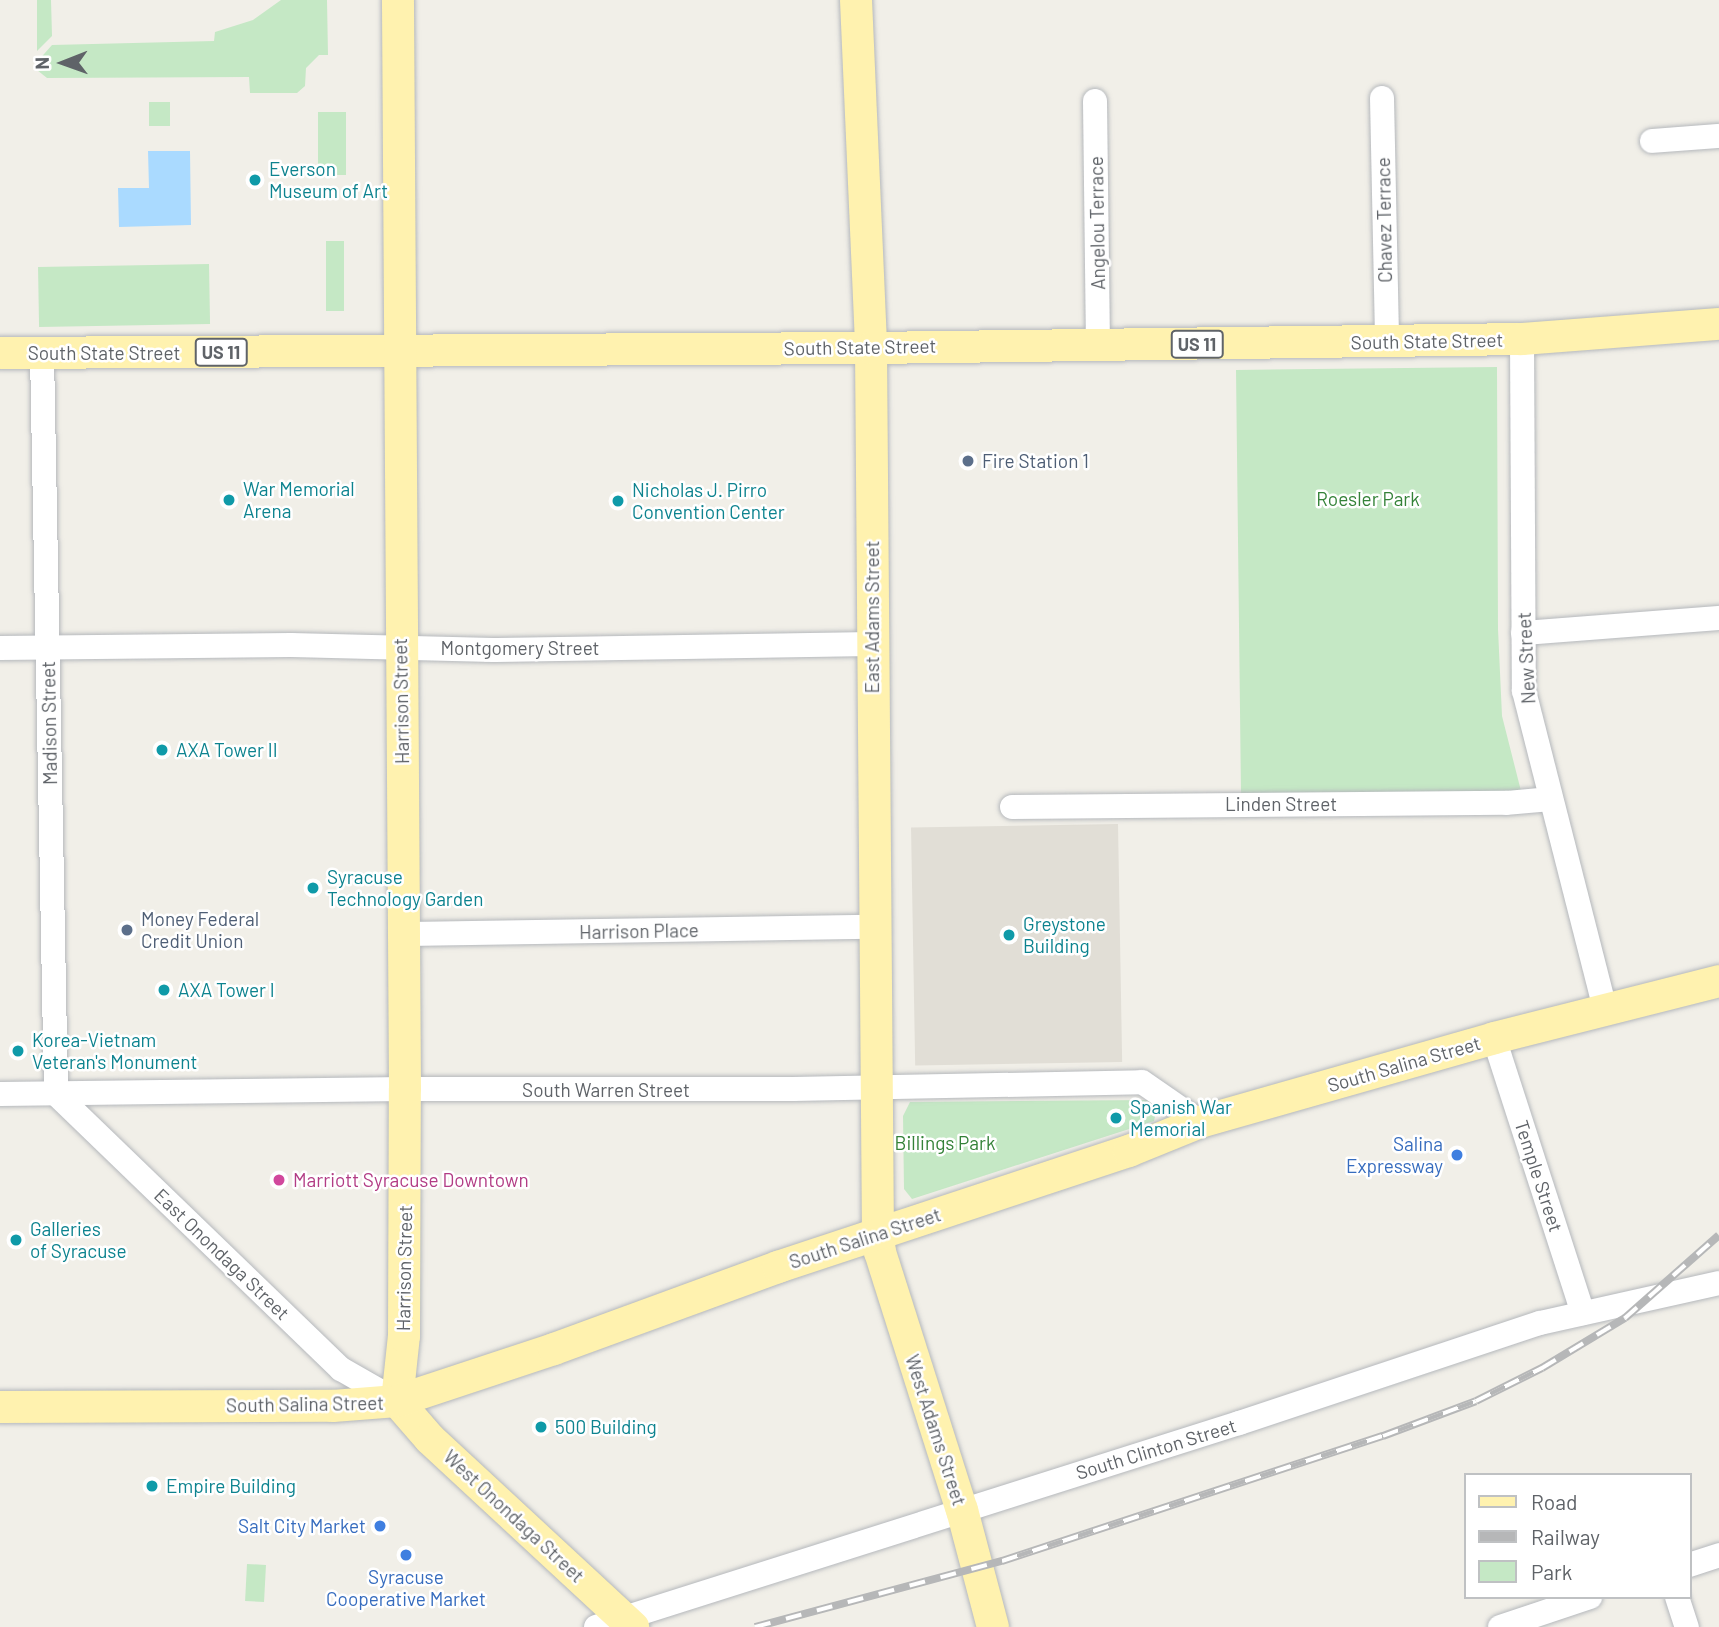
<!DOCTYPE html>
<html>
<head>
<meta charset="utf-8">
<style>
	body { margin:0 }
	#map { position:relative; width:1719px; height:1627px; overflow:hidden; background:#f1efe8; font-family:Barlow,sans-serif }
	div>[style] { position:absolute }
	.education>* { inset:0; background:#e1ded6; transform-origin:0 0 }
	.green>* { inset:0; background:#c5e8c5; transform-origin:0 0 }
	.water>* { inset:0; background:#aadaff }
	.roads { filter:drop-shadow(0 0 2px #b5b8bc) drop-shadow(0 0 2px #b5b8bc) }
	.minor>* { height:24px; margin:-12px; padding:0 12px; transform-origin:12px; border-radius:12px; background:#fff }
	.major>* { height:32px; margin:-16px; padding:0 16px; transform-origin:16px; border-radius:16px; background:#fff2af }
	.rail>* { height:8px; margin-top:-4px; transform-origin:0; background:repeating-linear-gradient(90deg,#fff 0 16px,#b6b7b8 0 32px); box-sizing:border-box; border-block:2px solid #b6b7b8 }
	.dots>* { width:19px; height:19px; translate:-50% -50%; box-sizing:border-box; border:4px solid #fff; border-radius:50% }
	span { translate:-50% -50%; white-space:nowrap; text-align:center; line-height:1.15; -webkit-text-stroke:5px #fff; paint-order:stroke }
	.shield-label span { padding:2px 5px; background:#fff; border:2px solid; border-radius:5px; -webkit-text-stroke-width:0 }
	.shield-label { font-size:18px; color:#5f6368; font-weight:700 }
	.culture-label { font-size:19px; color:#0d838f }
	.left { translate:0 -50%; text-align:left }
	.street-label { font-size:19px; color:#5f6368 }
	.service-label { font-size:19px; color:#4e5e75 }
	.park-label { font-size:19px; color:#348238 }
	.shop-label { font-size:19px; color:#366cbe }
	.right { translate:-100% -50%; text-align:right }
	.hotel-label { font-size:19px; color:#b23c85 }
	.legend { position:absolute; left:1464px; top:1473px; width:228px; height:126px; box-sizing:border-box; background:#fff; border:2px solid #bfc1c3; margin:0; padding:9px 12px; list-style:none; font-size:21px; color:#5f6368 }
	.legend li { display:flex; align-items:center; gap:14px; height:35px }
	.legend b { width:35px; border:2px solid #bfc1c3 }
	.north { position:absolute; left:28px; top:28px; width:70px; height:70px; -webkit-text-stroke:5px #fff; paint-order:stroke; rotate:269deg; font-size:19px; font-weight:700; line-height:28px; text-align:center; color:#5f6368 }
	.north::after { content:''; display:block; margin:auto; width:24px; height:32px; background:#5f6368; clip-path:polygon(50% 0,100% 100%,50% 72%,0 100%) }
</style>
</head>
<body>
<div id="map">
	<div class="education">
		<div style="left:1118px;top:824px;width:238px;height:207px;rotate:89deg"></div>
	</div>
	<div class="green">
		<div style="clip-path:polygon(37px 0,51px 0,52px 36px,37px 51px)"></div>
		<div style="clip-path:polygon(281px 0,327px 0,328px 55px,319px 55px,306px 68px,305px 86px,297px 93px,250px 93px,249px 77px,47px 78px,37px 70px,37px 62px,52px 45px,214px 41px,215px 32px,253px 20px)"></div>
		<div style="left:149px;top:102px;width:21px;height:24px"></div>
		<div style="left:318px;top:112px;width:28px;height:63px"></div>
		<div style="left:326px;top:241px;width:18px;height:70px"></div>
		<div style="left:209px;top:264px;width:60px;height:171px;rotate:89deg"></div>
		<div style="clip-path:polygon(1497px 367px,1498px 629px,1502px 716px,1521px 791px,1241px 795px,1236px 370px)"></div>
		<div style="clip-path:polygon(1149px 1100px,1157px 1108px,1154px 1121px,912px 1199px,904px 1189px,903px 1116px,910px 1102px)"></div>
		<div style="left:247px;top:1564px;width:19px;height:37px;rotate:3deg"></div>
	</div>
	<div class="water">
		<div style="clip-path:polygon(148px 151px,190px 151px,191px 225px,119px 227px,118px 188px,149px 188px)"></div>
	</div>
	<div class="roads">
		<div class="minor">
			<div style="left:1382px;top:98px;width:243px;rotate:88.8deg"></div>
			<div style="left:1095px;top:101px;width:244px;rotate:89.3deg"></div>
			<div style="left:1652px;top:141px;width:67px;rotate:-4.3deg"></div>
			<div style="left:1522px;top:339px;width:352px;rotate:89.7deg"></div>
			<div style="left:1524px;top:691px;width:328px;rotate:75.7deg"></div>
			<div style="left:42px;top:353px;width:741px;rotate:88.92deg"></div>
			<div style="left:1523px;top:633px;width:197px;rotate:-4.4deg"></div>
			<div style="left:0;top:648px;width:291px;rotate:-0.6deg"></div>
			<div style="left:291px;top:645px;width:202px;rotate:1.4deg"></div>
			<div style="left:493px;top:650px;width:379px;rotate:-0.9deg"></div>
			<div style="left:1012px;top:807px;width:494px;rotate:-0.5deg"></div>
			<div style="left:1506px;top:803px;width:45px;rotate:-5.1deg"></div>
			<div style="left:404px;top:934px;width:470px;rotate:-0.9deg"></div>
			<div style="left:1494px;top:1038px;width:289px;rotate:72.1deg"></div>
			<div style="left:0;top:1094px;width:405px;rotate:-0.7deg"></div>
			<div style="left:405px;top:1089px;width:388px"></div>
			<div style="left:793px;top:1089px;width:349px;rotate:-1.1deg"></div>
			<div style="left:1142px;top:1082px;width:70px;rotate:34.6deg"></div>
			<div style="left:56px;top:1094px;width:396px;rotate:44deg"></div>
			<div style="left:341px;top:1369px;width:64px;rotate:29.7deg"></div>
			<div style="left:1689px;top:1565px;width:32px;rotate:-18deg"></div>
			<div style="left:1677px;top:1597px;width:32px;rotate:72deg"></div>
			<div style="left:596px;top:1627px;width:675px;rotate:-17.6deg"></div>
			<div style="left:1239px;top:1423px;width:317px;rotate:-18.4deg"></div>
			<div style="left:1540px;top:1323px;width:183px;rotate:-12.6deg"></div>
			<div style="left:1500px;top:1627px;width:95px;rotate:-18.4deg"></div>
		</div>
		<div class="major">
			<div style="left:856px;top:0;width:348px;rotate:87.5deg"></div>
			<div style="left:871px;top:348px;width:886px;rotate:89.55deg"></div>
			<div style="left:878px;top:1234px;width:18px;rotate:84deg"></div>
			<div style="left:880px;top:1252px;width:271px;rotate:72.4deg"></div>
			<div style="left:962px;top:1510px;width:121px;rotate:75.2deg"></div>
			<div style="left:0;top:353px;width:871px;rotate:-0.33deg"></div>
			<div style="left:871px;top:348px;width:651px;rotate:-0.79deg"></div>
			<div style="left:1522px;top:339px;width:198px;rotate:-4.4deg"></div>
			<div style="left:397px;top:1401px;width:65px;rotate:-83.9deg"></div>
			<div style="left:404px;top:1336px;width:247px;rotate:-89.8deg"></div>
			<div style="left:405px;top:1089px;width:1089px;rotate:-90.37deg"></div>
			<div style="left:397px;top:1401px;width:50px;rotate:49deg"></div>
			<div style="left:430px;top:1439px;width:277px;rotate:42.8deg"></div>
			<div style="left:0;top:1407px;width:333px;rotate:-0.2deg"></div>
			<div style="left:333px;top:1406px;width:64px;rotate:-4.5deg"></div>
			<div style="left:397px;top:1401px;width:165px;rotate:-18.3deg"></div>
			<div style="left:554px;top:1349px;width:239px;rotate:-20.1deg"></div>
			<div style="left:778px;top:1267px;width:370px;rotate:-18.3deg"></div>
			<div style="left:1129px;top:1151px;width:77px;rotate:-22.2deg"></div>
			<div style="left:1200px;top:1122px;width:306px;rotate:-15.9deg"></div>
			<div style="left:1494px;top:1038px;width:232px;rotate:-14.2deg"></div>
		</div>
	</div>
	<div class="rail">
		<div style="left:755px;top:1627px;width:256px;rotate:-15deg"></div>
		<div style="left:1002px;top:1561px;width:401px;rotate:-18.2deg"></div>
		<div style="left:1383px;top:1436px;width:99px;rotate:-20.6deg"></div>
		<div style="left:1476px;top:1401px;width:74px;rotate:-26.6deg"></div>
		<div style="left:1542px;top:1368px;width:97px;rotate:-31.1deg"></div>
		<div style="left:1625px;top:1318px;width:125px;rotate:-41.4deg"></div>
	</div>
	<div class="dots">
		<div style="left:255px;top:180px;background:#0f9aa8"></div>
		<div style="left:968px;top:461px;background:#5c6f8a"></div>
		<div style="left:229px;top:500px;background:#0f9aa8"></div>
		<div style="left:618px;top:501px;background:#0f9aa8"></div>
		<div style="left:162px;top:750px;background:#0f9aa8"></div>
		<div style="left:313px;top:888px;background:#0f9aa8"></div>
		<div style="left:127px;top:930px;background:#5c6f8a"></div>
		<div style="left:1009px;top:935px;background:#0f9aa8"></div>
		<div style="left:164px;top:990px;background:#0f9aa8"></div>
		<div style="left:18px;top:1051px;background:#0f9aa8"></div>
		<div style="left:1116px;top:1118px;background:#0f9aa8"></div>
		<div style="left:1457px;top:1155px;background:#3f7fe0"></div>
		<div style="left:279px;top:1180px;background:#d1479c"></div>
		<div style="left:16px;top:1240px;background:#0f9aa8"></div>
		<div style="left:541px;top:1427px;background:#0f9aa8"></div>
		<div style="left:152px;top:1486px;background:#0f9aa8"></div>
		<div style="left:380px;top:1526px;background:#3f7fe0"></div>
		<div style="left:406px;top:1555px;background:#3f7fe0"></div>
	</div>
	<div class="shield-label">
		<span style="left:1197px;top:344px">US 11</span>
		<span style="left:221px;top:352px">US 11</span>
	</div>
	<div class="culture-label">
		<span class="left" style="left:269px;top:180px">Everson<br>Museum of Art</span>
		<span class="left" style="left:243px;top:500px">War Memorial<br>Arena</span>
		<span class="left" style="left:632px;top:501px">Nicholas J. Pirro<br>Convention Center</span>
		<span class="left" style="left:176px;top:750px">AXA Tower II</span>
		<span class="left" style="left:327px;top:888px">Syracuse<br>Technology Garden</span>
		<span class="left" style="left:1023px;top:935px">Greystone<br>Building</span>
		<span class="left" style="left:178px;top:990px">AXA Tower I</span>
		<span class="left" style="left:32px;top:1051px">Korea-Vietnam<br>Veteran's Monument</span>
		<span class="left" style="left:1130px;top:1118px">Spanish War<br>Memorial</span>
		<span class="left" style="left:30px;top:1240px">Galleries<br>of Syracuse</span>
		<span class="left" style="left:555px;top:1427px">500 Building</span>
		<span class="left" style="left:166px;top:1486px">Empire Building</span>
	</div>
	<div class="street-label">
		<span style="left:1384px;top:220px;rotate:-91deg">Chavez Terrace</span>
		<span style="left:1097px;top:223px;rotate:-91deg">Angelou Terrace</span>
		<span style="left:1427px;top:341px;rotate:-1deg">South State Street</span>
		<span style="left:860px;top:347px;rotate:-1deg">South State Street</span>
		<span style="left:104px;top:353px">South State Street</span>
		<span style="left:872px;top:617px;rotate:-90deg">East Adams Street</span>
		<span style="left:520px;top:648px">Montgomery Street</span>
		<span style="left:1526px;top:658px;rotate:-93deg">New Street</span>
		<span style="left:401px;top:701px;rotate:-91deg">Harrison Street</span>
		<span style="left:49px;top:723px;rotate:-91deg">Madison Street</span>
		<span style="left:1281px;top:804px">Linden Street</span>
		<span style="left:639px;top:931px;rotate:-1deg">Harrison Place</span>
		<span style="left:1404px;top:1064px;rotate:-16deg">South Salina Street</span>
		<span style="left:606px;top:1090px">South Warren Street</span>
		<span style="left:1539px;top:1176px;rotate:72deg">Temple Street</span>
		<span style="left:865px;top:1238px;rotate:-18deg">South Salina Street</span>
		<span style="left:222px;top:1254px;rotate:44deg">East Onondaga Street</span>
		<span style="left:404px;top:1268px;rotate:-89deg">Harrison Street</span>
		<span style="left:305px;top:1404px;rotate:-1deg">South Salina Street</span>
		<span style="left:936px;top:1430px;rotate:72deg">West Adams Street</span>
		<span style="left:1156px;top:1449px;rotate:-17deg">South Clinton Street</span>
		<span style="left:514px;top:1516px;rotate:43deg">West Onondaga Street</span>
	</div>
	<div class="service-label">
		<span class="left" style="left:982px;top:461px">Fire Station 1</span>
		<span class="left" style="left:141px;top:930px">Money Federal<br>Credit Union</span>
	</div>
	<div class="park-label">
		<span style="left:1368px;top:499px">Roesler Park</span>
		<span style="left:945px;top:1143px">Billings Park</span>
	</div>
	<div class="shop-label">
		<span class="right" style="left:1443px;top:1155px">Salina<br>Expressway</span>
		<span class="right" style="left:366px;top:1526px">Salt City Market</span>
		<span style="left:406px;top:1588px">Syracuse<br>Cooperative Market</span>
	</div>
	<div class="hotel-label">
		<span class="left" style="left:293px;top:1180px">Marriott Syracuse Downtown</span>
	</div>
	<ul class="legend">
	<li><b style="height:9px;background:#fff2af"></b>Road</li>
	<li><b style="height:9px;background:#b6b7b8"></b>Railway</li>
	<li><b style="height:19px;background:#c5e8c5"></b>Park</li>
	</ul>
	<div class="north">N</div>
</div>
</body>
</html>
